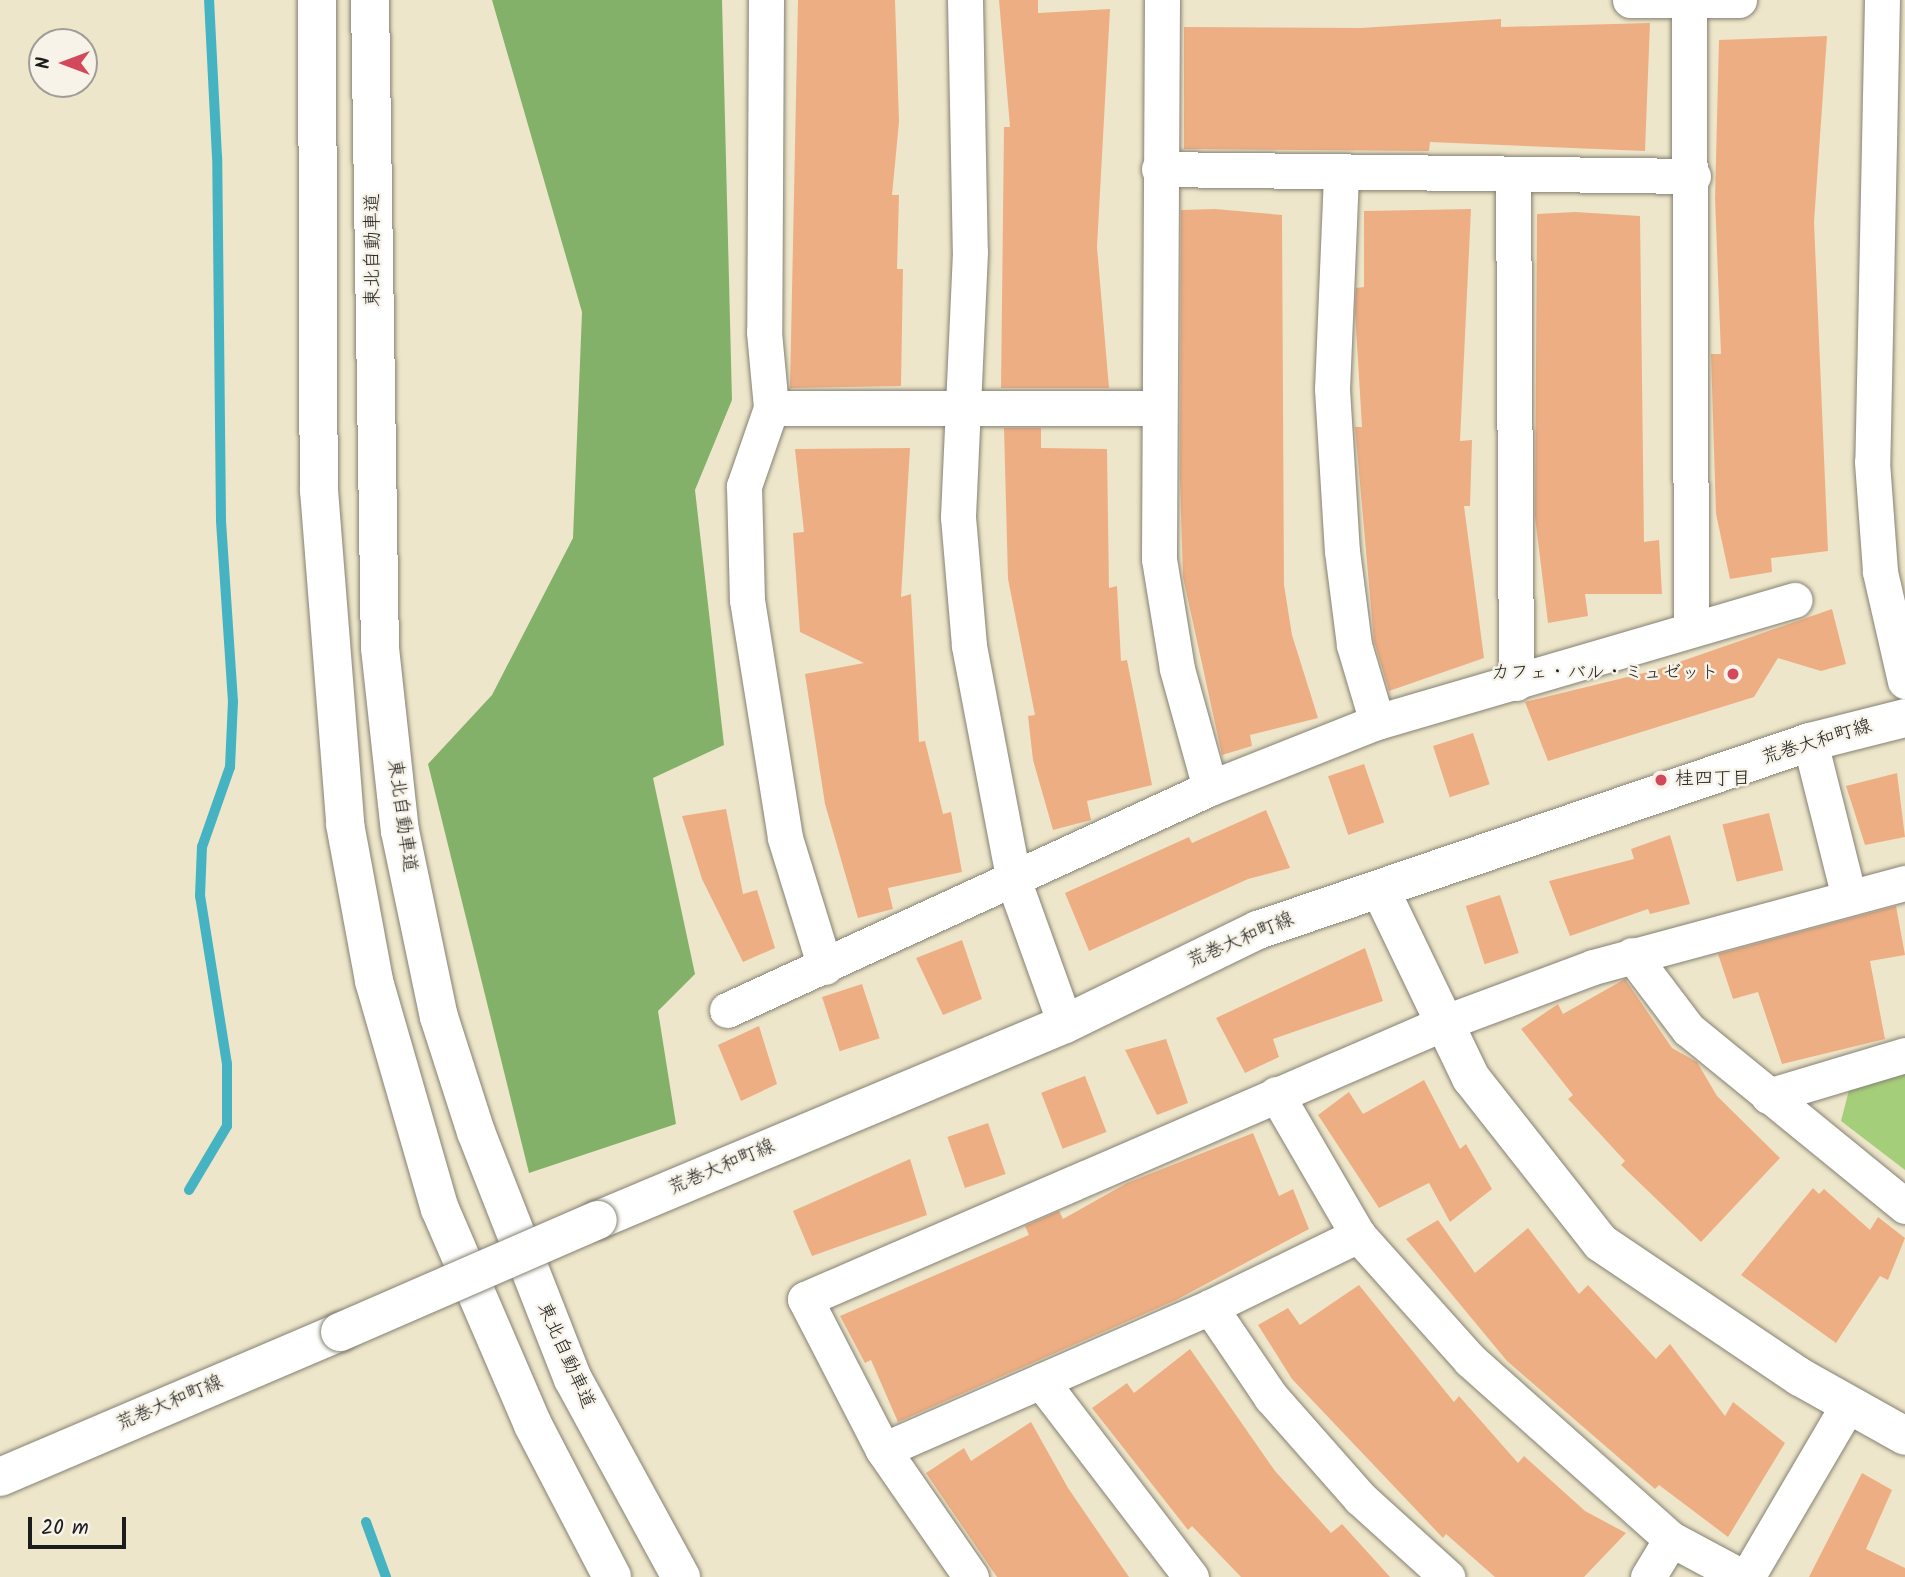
<!DOCTYPE html>
<html>
<head>
<meta charset="utf-8">
<style>
	body { margin:0 }
	#map { position:relative; width:1905px; height:1577px; overflow:hidden; background:#eee6ca; font-family:Kalam,"Klee One",sans-serif }
	div>[style] { position:absolute }
	.green>* { inset:0; background:#a5ce7a }
	.forest>* { inset:0; background:#84b16a }
	.stream>* { height:10px; margin:-5px; padding:0 5px; transform-origin:5px; border-radius:5px; background:#46b3c2 }
	.building>* { inset:0; background:#eeae84; transform-origin:0 0 }
	.roads { filter:drop-shadow(0 0 2px #858173) drop-shadow(0 0 2px #858173) }
	.street>* { height:35px; margin:-17.5px; padding:0 17.5px; transform-origin:17.5px; border-radius:17.5px; background:#fff }
	.secondary>* { height:38px; margin:-19px; padding:0 19px; transform-origin:19px; border-radius:19px; background:#fff }
	.highway>* { height:38px; margin:-19px; padding:0 19px; transform-origin:19px; border-radius:19px; background:#fff }
	.bridges { filter:drop-shadow(0 0 2px #858173) drop-shadow(0 0 2px #858173) }
	.secondary-bridge>* { height:38px; margin:-19px; padding:0 19px; transform-origin:19px; border-radius:19px; background:#fff }
	.dots>* { width:19px; height:19px; translate:-50% -50%; box-sizing:border-box; border:4px solid #f7f3e8; border-radius:50% }
	span { translate:-50% -50%; white-space:nowrap; text-align:center; line-height:1.15; -webkit-text-stroke:5px #f7f3e8; paint-order:stroke }
	.street-label { font-size:19px; color:#1c1c1c }
	.poi-label { font-size:19px; color:#1c1c1c }
	.right { translate:-100% -50%; text-align:right }
	.left { translate:0 -50%; text-align:left }
	.north { position:absolute; left:28px; top:28px; width:70px; height:70px; box-sizing:border-box; background:#f7f3e8; border:2px solid #9f9d96; border-radius:50%; rotate:270deg; font-size:19px; font-weight:700; line-height:28px; text-align:center; color:#1c1c1c }
	.north::after { content:''; display:block; margin:auto; width:24px; height:32px; background:#d1495b; clip-path:polygon(50% 0,100% 100%,50% 72%,0 100%) }
	.scale { position:absolute; left:28px; top:1517px; width:98px; height:32px; box-sizing:border-box; border:4px solid #1c1c1c; border-top:0; padding-left:9px; font-size:21px; line-height:24px; white-space:nowrap; color:#1c1c1c; -webkit-text-stroke:5px #f7f3e8; paint-order:stroke }
</style>
</head>
<body>
<div id="map">
	<div class="green">
		<div style="clip-path:polygon(1905px 1073px,1905px 1170px,1841px 1121px,1849px 1090px)"></div>
	</div>
	<div class="forest">
		<div style="clip-path:polygon(492px 0,722px 0,732px 400px,695px 490px,724px 745px,653px 778px,695px 974px,658px 1011px,676px 1124px,529px 1173px,428px 764px,492px 695px,573px 538px,582px 312px)"></div>
	</div>
	<div class="stream">
		<div style="left:189px;top:1190px;width:74px;rotate:-59.3deg"></div>
		<div style="left:227px;top:1126px;width:62px;rotate:-90deg"></div>
		<div style="left:227px;top:1064px;width:170px;rotate:-99.1deg"></div>
		<div style="left:200px;top:896px;width:49px;rotate:-87.7deg"></div>
		<div style="left:202px;top:847px;width:85px;rotate:-70.7deg"></div>
		<div style="left:230px;top:767px;width:65px;rotate:-87.4deg"></div>
		<div style="left:233px;top:702px;width:182px;rotate:-93.8deg"></div>
		<div style="left:221px;top:520px;width:363px;rotate:-90.6deg"></div>
		<div style="left:217px;top:157px;width:157px;rotate:-92.9deg"></div>
		<div style="left:366px;top:1522px;width:59px;rotate:70deg"></div>
	</div>
	<div class="building">
		<div style="clip-path:polygon(798px 0,895px 0,899px 122px,892px 195px,899px 195px,897px 269px,903px 269px,901px 386px,790px 388px)"></div>
		<div style="clip-path:polygon(999px 0,1038px 0,1038px 13px,1110px 9px,1097px 247px,1109px 388px,1001px 388px,1004px 127px,1010px 127px)"></div>
		<div style="clip-path:polygon(1501px 19px,1501px 27px,1650px 23px,1645px 151px,1430px 142px,1429px 151px,1184px 149px,1184px 27px,1361px 28px)"></div>
		<div style="clip-path:polygon(1827px 36px,1814px 222px,1828px 551px,1771px 558px,1772px 572px,1730px 579px,1716px 514px,1711px 354px,1721px 354px,1715px 199px,1719px 40px)"></div>
		<div style="clip-path:polygon(1215px 209px,1282px 215px,1284px 585px,1292px 635px,1318px 718px,1250px 735px,1252px 746px,1222px 755px,1183px 577px,1180px 479px,1181px 210px)"></div>
		<div style="clip-path:polygon(1471px 209px,1460px 441px,1472px 440px,1470px 506px,1464px 506px,1484px 658px,1389px 691px,1374px 641px,1355px 427px,1362px 427px,1355px 311px,1356px 288px,1364px 287px,1364px 211px)"></div>
		<div style="clip-path:polygon(1575px 212px,1640px 216px,1644px 542px,1659px 540px,1662px 594px,1585px 594px,1588px 616px,1548px 623px,1535px 517px,1537px 214px)"></div>
		<div style="clip-path:polygon(1004px 428px,1041px 428px,1041px 448px,1107px 449px,1109px 588px,1117px 586px,1121px 661px,1127px 660px,1152px 785px,1087px 801px,1091px 820px,1053px 830px,1033px 760px,1028px 716px,1035px 715px,1008px 579px)"></div>
		<div style="clip-path:polygon(910px 448px,901px 597px,911px 594px,919px 742px,925px 741px,943px 814px,951px 812px,962px 872px,888px 888px,893px 909px,858px 918px,825px 804px,805px 674px,864px 663px,800px 632px,793px 533px,804px 532px,795px 449px)"></div>
		<div style="clip-path:polygon(1832px 609px,1846px 664px,1821px 671px,1778px 658px,1754px 697px,1548px 761px,1525px 702px,1656px 670px)"></div>
		<div style="left:1473px;top:733px;width:54px;height:42px;rotate:72deg"></div>
		<div style="left:1364px;top:764px;width:62px;height:38px;rotate:71deg"></div>
		<div style="clip-path:polygon(1897px 773px,1905px 837px,1865px 845px,1846px 786px)"></div>
		<div style="clip-path:polygon(726px 809px,743px 894px,757px 890px,775px 948px,743px 962px,702px 879px,682px 816px)"></div>
		<div style="clip-path:polygon(1266px 810px,1290px 868px,1248px 879px,1089px 951px,1065px 893px,1189px 837px,1192px 843px)"></div>
		<div style="left:1769px;top:813px;width:59px;height:48px;rotate:76deg"></div>
		<div style="clip-path:polygon(1670px 835px,1690px 904px,1650px 914px,1648px 909px,1570px 936px,1549px 881px,1634px 859px,1631px 849px)"></div>
		<div style="left:1500px;top:895px;width:61px;height:36px;rotate:72deg"></div>
		<div style="clip-path:polygon(1896px 906px,1905px 955px,1870px 961px,1885px 1039px,1782px 1064px,1758px 992px,1733px 999px,1718px 954px)"></div>
		<div style="clip-path:polygon(962px 940px,982px 999px,943px 1015px,916px 958px)"></div>
		<div style="clip-path:polygon(1365px 948px,1383px 1001px,1273px 1039px,1279px 1057px,1245px 1073px,1216px 1018px)"></div>
		<div style="clip-path:polygon(1625px 979px,1672px 1048px,1697px 1062px,1717px 1096px,1780px 1158px,1701px 1242px,1621px 1165px,1625px 1161px,1568px 1099px,1573px 1095px,1521px 1029px,1558px 1004px,1563px 1014px)"></div>
		<div style="left:862px;top:984px;width:57px;height:42px;rotate:72deg"></div>
		<div style="clip-path:polygon(759px 1026px,777px 1084px,741px 1101px,718px 1045px)"></div>
		<div style="clip-path:polygon(1166px 1039px,1188px 1103px,1157px 1115px,1125px 1050px)"></div>
		<div style="left:1085px;top:1076px;width:60px;height:47px;rotate:69deg"></div>
		<div style="clip-path:polygon(1424px 1080px,1460px 1149px,1466px 1144px,1492px 1189px,1450px 1222px,1429px 1183px,1379px 1208px,1318px 1115px,1349px 1092px,1363px 1114px)"></div>
		<div style="left:988px;top:1123px;width:54px;height:43px;rotate:71deg"></div>
		<div style="clip-path:polygon(1253px 1133px,1279px 1196px,1293px 1189px,1309px 1229px,1176px 1300px,898px 1422px,871px 1360px,865px 1363px,840px 1316px,1029px 1235px,1025px 1226px,1059px 1211px,1063px 1219px,1127px 1183px)"></div>
		<div style="clip-path:polygon(910px 1159px,927px 1215px,812px 1256px,793px 1211px)"></div>
		<div style="clip-path:polygon(1813px 1188px,1819px 1194px,1824px 1189px,1870px 1230px,1878px 1217px,1905px 1238px,1888px 1280px,1880px 1276px,1836px 1343px,1741px 1275px)"></div>
		<div style="clip-path:polygon(1438px 1220px,1475px 1273px,1528px 1228px,1579px 1294px,1588px 1285px,1656px 1359px,1670px 1344px,1725px 1416px,1733px 1402px,1785px 1443px,1728px 1537px,1659px 1485px,1655px 1489px,1507px 1361px,1406px 1239px)"></div>
		<div style="clip-path:polygon(1359px 1285px,1454px 1402px,1459px 1396px,1518px 1463px,1524px 1456px,1585px 1511px,1626px 1533px,1584px 1577px,1495px 1577px,1446px 1534px,1443px 1538px,1292px 1379px,1258px 1325px,1288px 1308px,1300px 1325px)"></div>
		<div style="clip-path:polygon(1190px 1349px,1275px 1471px,1331px 1533px,1342px 1524px,1390px 1577px,1241px 1577px,1192px 1526px,1188px 1530px,1092px 1408px,1127px 1383px,1134px 1393px)"></div>
		<div style="clip-path:polygon(1031px 1422px,1068px 1488px,1129px 1577px,997px 1577px,926px 1473px,964px 1448px,971px 1461px)"></div>
		<div style="clip-path:polygon(1862px 1473px,1892px 1490px,1866px 1549px,1905px 1568px,1905px 1577px,1809px 1577px)"></div>
	</div>
	<div class="roads">
		<div class="street">
			<div style="left:766px;top:0;width:332px;rotate:90.3deg"></div>
			<div style="left:764px;top:332px;width:76px;rotate:84.7deg"></div>
			<div style="left:771px;top:408px;width:83px;rotate:109.1deg"></div>
			<div style="left:744px;top:486px;width:114px;rotate:88.5deg"></div>
			<div style="left:747px;top:600px;width:241px;rotate:80.9deg"></div>
			<div style="left:785px;top:838px;width:135px;rotate:72.8deg"></div>
			<div style="left:965px;top:0;width:252px;rotate:88.9deg"></div>
			<div style="left:970px;top:252px;width:265px;rotate:92.6deg"></div>
			<div style="left:958px;top:517px;width:129px;rotate:85.1deg"></div>
			<div style="left:969px;top:646px;width:240px;rotate:79.2deg"></div>
			<div style="left:1014px;top:882px;width:151px;rotate:70.2deg"></div>
			<div style="left:1162px;top:0;width:559px;rotate:90.31deg"></div>
			<div style="left:1159px;top:559px;width:111px;rotate:80.7deg"></div>
			<div style="left:1177px;top:669px;width:123px;rotate:74.5deg"></div>
			<div style="left:1630px;top:0;width:109px"></div>
			<div style="left:1882px;top:0;width:462px;rotate:91.2deg"></div>
			<div style="left:1872px;top:462px;width:110px;rotate:85.8deg"></div>
			<div style="left:1880px;top:572px;width:112px;rotate:77.1deg"></div>
			<div style="left:1689px;top:2px;width:626px;rotate:89.82deg"></div>
			<div style="left:1159px;top:169px;width:534px;rotate:0.75deg"></div>
			<div style="left:1341px;top:175px;width:214px;rotate:92.4deg"></div>
			<div style="left:1332px;top:389px;width:162px;rotate:86.5deg"></div>
			<div style="left:1342px;top:551px;width:95px;rotate:82.7deg"></div>
			<div style="left:1354px;top:645px;width:80px;rotate:73.4deg"></div>
			<div style="left:1513px;top:175px;width:508px;rotate:89.66deg"></div>
			<div style="left:771px;top:408px;width:387px"></div>
			<div style="left:1810px;top:742px;width:160px;rotate:75.9deg"></div>
			<div style="left:1632px;top:955px;width:93px;rotate:52.9deg"></div>
			<div style="left:1688px;top:1029px;width:280px;rotate:39.2deg"></div>
			<div style="left:727px;top:1010px;width:532px;rotate:-24.68deg"></div>
			<div style="left:1210px;top:788px;width:180px;rotate:-21.6deg"></div>
			<div style="left:1377px;top:722px;width:435px;rotate:-16.3deg"></div>
			<div style="left:1276px;top:1094px;width:163px;rotate:59.8deg"></div>
			<div style="left:1358px;top:1235px;width:168px;rotate:48.1deg"></div>
			<div style="left:1470px;top:1360px;width:269px;rotate:41.7deg"></div>
			<div style="left:1671px;top:1539px;width:81px;rotate:28.2deg"></div>
			<div style="left:1768px;top:1096px;width:143px;rotate:-16.7deg"></div>
			<div style="left:1210px;top:1307px;width:109px;rotate:55.9deg"></div>
			<div style="left:1271px;top:1397px;width:135px;rotate:48.6deg"></div>
			<div style="left:1360px;top:1498px;width:118px;rotate:42.2deg"></div>
			<div style="left:1041px;top:1381px;width:247px;rotate:52.6deg"></div>
			<div style="left:883px;top:1450px;width:357px;rotate:-23.6deg"></div>
			<div style="left:1210px;top:1307px;width:165px;rotate:-25.9deg"></div>
			<div style="left:971px;top:1577px;width:155px;rotate:-124.7deg"></div>
			<div style="left:883px;top:1450px;width:170px;rotate:-117.3deg"></div>
			<div style="left:805px;top:1299px;width:698px;rotate:-23.37deg"></div>
			<div style="left:1446px;top:1022px;width:157px;rotate:-20.5deg"></div>
			<div style="left:1593px;top:967px;width:323px;rotate:-15.1deg"></div>
			<div style="left:1648px;top:1577px;width:44px;rotate:-58.8deg"></div>
			<div style="left:1747px;top:1577px;width:199px;rotate:-59.6deg"></div>
		</div>
		<div class="secondary">
			<div style="left:1380px;top:889px;width:210px;rotate:64.3deg"></div>
			<div style="left:1471px;top:1078px;width:210px;rotate:51.8deg"></div>
			<div style="left:1601px;top:1243px;width:240px;rotate:34deg"></div>
			<div style="left:1800px;top:1377px;width:120px;rotate:29.3deg"></div>
			<div style="left:598px;top:1220px;width:506px;rotate:-22.77deg"></div>
			<div style="left:1065px;top:1024px;width:215px;rotate:-26deg"></div>
			<div style="left:1258px;top:930px;width:583px;rotate:-18.81deg"></div>
			<div style="left:1810px;top:742px;width:98px;rotate:-14.2deg"></div>
			<div style="left:0;top:1477px;width:370px;rotate:-23.1deg"></div>
		</div>
		<div class="highway">
			<div style="left:317px;top:0;width:490px;rotate:89.8deg"></div>
			<div style="left:319px;top:490px;width:335px;rotate:85.5deg"></div>
			<div style="left:345px;top:824px;width:160px;rotate:79.5deg"></div>
			<div style="left:374px;top:981px;width:237px;rotate:73.9deg"></div>
			<div style="left:440px;top:1209px;width:235px;rotate:66.7deg"></div>
			<div style="left:533px;top:1425px;width:171px;rotate:62.5deg"></div>
			<div style="left:370px;top:0;width:648px;rotate:89.12deg"></div>
			<div style="left:380px;top:648px;width:184px;rotate:83.8deg"></div>
			<div style="left:400px;top:831px;width:190px;rotate:78.2deg"></div>
			<div style="left:439px;top:1017px;width:121px;rotate:72.2deg"></div>
			<div style="left:476px;top:1132px;width:265px;rotate:68.6deg"></div>
			<div style="left:573px;top:1379px;width:226px;rotate:61.4deg"></div>
		</div>
	</div>
	<div class="bridges">
		<div class="secondary-bridge">
			<div style="left:340px;top:1332px;width:281px;rotate:-23.5deg"></div>
		</div>
	</div>
	<div class="dots">
		<div style="left:1733px;top:674px;background:#d1495b"></div>
		<div style="left:1661px;top:780px;background:#d1495b"></div>
	</div>
	<div class="street-label">
		<span style="left:374px;top:250px;rotate:-90deg">東北自動車道</span>
		<span style="left:1817px;top:743px;rotate:-17deg">荒巻大和町線</span>
		<span style="left:401px;top:816px;rotate:82deg">東北自動車道</span>
		<span style="left:1241px;top:941px;rotate:-23deg">荒巻大和町線</span>
		<span style="left:722px;top:1168px;rotate:-23deg">荒巻大和町線</span>
		<span style="left:565px;top:1356px;rotate:66deg">東北自動車道</span>
		<span style="left:170px;top:1404px;rotate:-23deg">荒巻大和町線</span>
	</div>
	<div class="poi-label">
		<span class="right" style="left:1719px;top:674px">カフェ・バル・ミュゼット</span>
		<span class="left" style="left:1675px;top:780px">桂四丁目</span>
	</div>
	<div class="north">N</div>
	<div class="scale">20 m</div>
</div>
</body>
</html>
